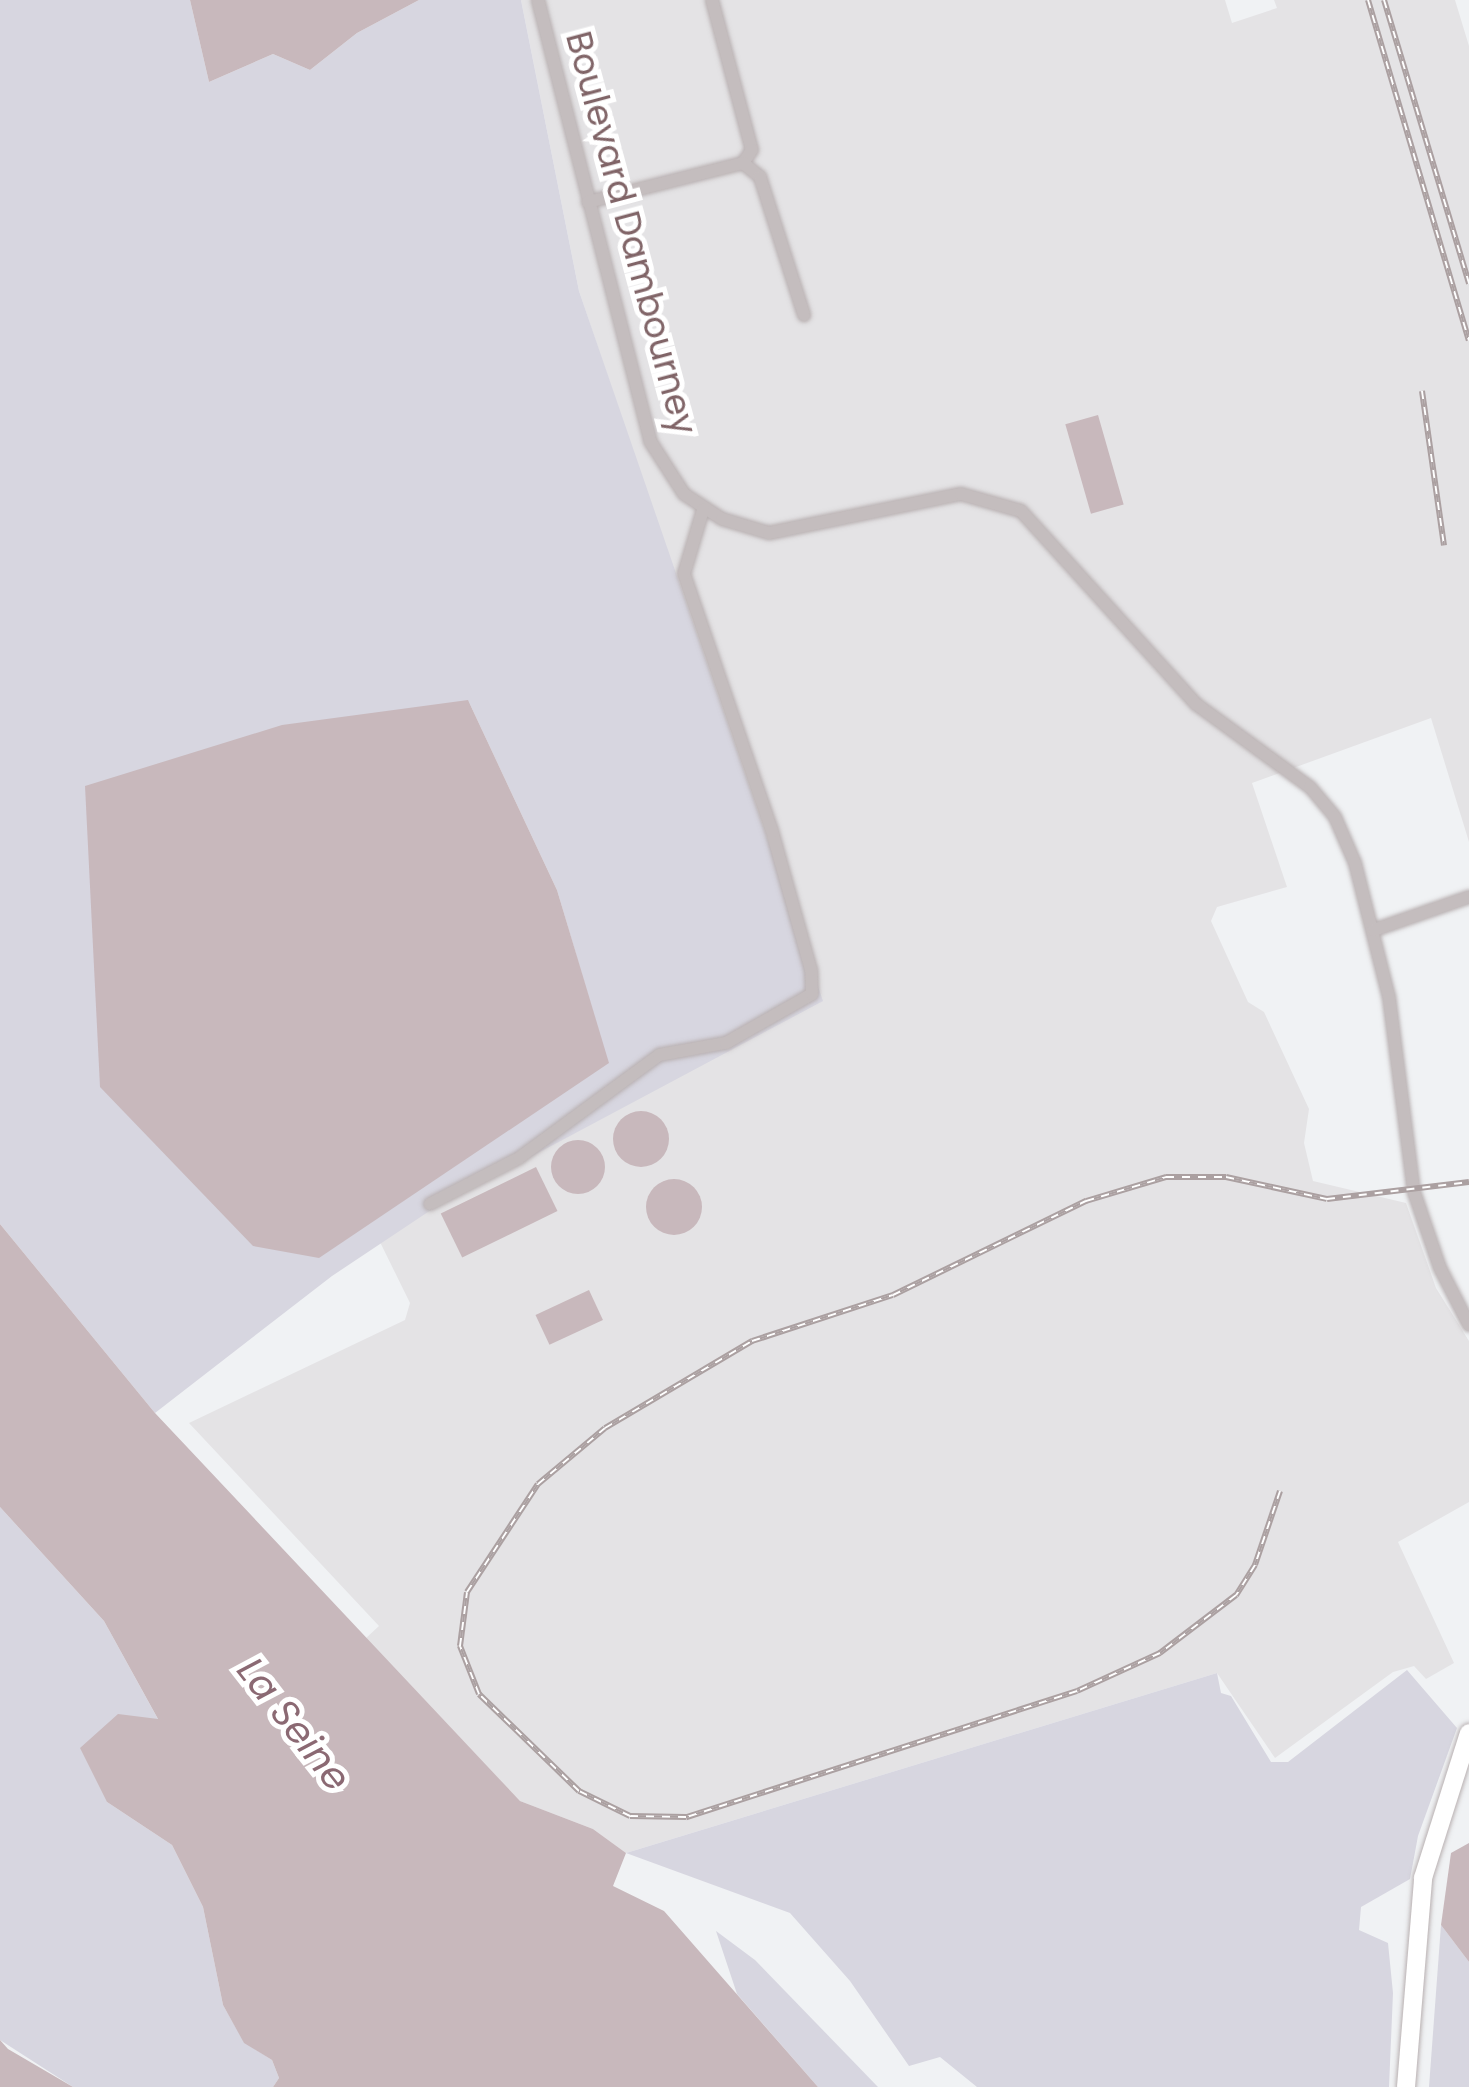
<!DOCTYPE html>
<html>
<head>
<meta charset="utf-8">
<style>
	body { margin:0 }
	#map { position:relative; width:1469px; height:2087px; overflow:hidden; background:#f0f2f4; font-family:Poppins,sans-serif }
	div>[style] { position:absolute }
	.built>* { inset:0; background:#e4e3e5 }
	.green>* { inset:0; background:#d7d6e0 }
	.water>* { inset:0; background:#c8b8bc; transform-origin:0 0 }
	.round { border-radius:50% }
	.roads { filter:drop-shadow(0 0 2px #b8b0b1) drop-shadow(0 0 2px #b8b0b1) }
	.minor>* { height:12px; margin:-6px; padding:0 6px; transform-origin:6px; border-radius:6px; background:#c4bdbe }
	.major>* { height:18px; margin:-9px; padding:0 9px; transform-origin:9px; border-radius:9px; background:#fff }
	.rail>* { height:6px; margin-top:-3px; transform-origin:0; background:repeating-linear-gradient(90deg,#fff 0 8px,#aba0a1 0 16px); box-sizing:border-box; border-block:2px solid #aba0a1 }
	span { translate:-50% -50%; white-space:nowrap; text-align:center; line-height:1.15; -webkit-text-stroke:10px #fff; paint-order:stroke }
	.street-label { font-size:35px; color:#806467 }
	.water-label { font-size:38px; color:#8b6973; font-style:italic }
</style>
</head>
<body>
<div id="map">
	<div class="built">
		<div style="clip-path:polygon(521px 0,1225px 0,1232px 23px,1277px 8px,1274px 0,1455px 0,1469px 46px,1469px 842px,1431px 718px,1252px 783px,1287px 887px,1217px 907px,1211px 921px,1248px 1002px,1264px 1012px,1309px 1109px,1304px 1143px,1313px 1181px,1406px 1203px,1436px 1288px,1469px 1341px,1469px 1502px,1398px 1542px,1454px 1663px,1426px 1679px,1414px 1666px,1393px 1672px,1275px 1758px,1217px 1673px,626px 1853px,593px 1829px,520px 1801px,365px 1639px,379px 1626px,189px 1423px,405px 1320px,410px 1303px,379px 1240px,729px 735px,579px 291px)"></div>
	</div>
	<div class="green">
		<div style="clip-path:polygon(evenodd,0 0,190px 0,209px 82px,273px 54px,310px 70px,357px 33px,419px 0,521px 0,579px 291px,823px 1001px,431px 1210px,332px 1276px,155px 1413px,0 1224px,0 0,468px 700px,557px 890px,608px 1062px,468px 700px)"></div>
		<div style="clip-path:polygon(0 1507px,104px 1621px,159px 1721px,107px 1802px,172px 1845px,203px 1907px,223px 2005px,244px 2042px,272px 2060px,279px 2078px,273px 2087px,73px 2087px,0 2040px)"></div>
		<div style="clip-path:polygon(1407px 1670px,1457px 1728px,1418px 1836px,1410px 1879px,1361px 1907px,1359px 1930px,1388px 1943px,1393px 1993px,1389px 2087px,977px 2087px,940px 2057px,909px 2066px,850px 1981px,790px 1913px,626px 1853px,1217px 1673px,1221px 1693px,1231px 1696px,1271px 1762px,1288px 1762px)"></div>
		<div style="clip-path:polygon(1441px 1925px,1469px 1962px,1469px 2087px,1429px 2087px)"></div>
		<div style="clip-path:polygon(716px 1931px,755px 1960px,878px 2087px,818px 2087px,737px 1994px)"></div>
	</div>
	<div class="water">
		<div style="clip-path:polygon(190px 0,419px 0,357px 33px,310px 70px,273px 54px,209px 82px)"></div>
		<div style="left:1098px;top:415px;width:93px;height:34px;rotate:74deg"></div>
		<div style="clip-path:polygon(468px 700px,557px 890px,609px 1063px,319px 1258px,253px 1246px,100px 1087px,85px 786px,282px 725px)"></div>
		<div class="round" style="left:613px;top:1111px;width:56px;height:56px"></div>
		<div class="round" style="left:551px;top:1140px;width:54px;height:54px"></div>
		<div style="left:536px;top:1167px;width:49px;height:106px;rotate:64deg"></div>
		<div class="round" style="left:646px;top:1179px;width:56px;height:56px"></div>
		<div style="clip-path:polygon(0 1224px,155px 1413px,520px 1801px,593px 1829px,626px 1853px,613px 1886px,664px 1911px,818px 2087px,273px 2087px,279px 2078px,272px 2060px,244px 2043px,223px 2005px,203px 1907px,172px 1845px,107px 1802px,80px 1748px,118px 1714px,158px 1719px,104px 1621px,0 1507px)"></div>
		<div style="left:589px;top:1290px;width:33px;height:59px;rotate:65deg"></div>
		<div style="clip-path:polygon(1469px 1843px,1469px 1962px,1441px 1925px,1451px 1853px)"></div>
		<div style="clip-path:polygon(0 2040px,8px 2049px,73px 2087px,0 2087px)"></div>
	</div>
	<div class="roads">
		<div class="minor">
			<div style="left:538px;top:0;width:455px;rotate:75.7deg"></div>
			<div style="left:650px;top:441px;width:63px;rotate:57.3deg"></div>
			<div style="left:684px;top:494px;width:45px;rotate:33.3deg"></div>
			<div style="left:722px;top:519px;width:49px;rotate:16.6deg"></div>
			<div style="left:769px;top:533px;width:196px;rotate:-11.5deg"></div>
			<div style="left:961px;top:494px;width:62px;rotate:15.8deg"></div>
			<div style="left:1021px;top:511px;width:261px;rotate:47.8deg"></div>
			<div style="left:1196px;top:704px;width:141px;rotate:36.1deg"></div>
			<div style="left:1310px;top:787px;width:39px;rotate:50deg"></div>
			<div style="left:1335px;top:817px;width:50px;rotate:66.5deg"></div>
			<div style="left:1355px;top:863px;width:138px;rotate:75.8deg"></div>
			<div style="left:1389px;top:997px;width:197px;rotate:82.7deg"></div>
			<div style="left:1414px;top:1192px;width:80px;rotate:71.1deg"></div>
			<div style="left:1440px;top:1268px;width:64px;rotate:63deg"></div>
			<div style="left:712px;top:0;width:155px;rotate:75.1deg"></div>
			<div style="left:752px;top:150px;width:16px;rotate:125deg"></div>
			<div style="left:588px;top:202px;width:160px;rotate:-14.1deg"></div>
			<div style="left:743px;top:163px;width:22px;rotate:39deg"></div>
			<div style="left:760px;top:177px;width:145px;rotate:72.3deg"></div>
			<div style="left:1374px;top:930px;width:101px;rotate:-19.2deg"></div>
			<div style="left:430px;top:1204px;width:100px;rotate:-27.3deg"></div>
			<div style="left:519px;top:1158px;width:174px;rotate:-36.3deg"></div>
			<div style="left:659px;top:1055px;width:68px;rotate:-10.2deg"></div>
			<div style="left:726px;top:1043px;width:99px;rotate:-29.7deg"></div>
			<div style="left:812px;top:994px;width:24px;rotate:-92deg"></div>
			<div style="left:811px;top:970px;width:144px;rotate:-105.7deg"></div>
			<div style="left:772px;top:831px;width:272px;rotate:-108.9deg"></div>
			<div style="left:684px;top:574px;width:67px;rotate:-73.5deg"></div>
		</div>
		<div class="major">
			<div style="left:1406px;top:2087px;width:210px;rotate:-85.3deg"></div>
			<div style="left:1423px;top:1878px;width:152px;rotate:-72.4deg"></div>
		</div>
	</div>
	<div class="rail">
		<div style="left:1368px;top:0;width:355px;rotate:73.5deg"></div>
		<div style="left:1384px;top:0;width:296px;rotate:73.3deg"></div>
		<div style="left:1422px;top:391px;width:156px;rotate:81.9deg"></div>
		<div style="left:1280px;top:1491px;width:78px;rotate:108.7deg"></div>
		<div style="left:1255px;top:1565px;width:36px;rotate:122deg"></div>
		<div style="left:1236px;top:1595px;width:96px;rotate:142.7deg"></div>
		<div style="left:1160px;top:1653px;width:91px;rotate:155.4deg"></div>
		<div style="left:1077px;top:1691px;width:411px;rotate:162.1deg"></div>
		<div style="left:686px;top:1817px;width:56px;rotate:-179deg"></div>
		<div style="left:630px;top:1816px;width:57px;rotate:-153.9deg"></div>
		<div style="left:579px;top:1791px;width:139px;rotate:-135.9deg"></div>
		<div style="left:479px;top:1694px;width:52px;rotate:-111.6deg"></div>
		<div style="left:460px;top:1646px;width:54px;rotate:-82.6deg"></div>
		<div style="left:467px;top:1592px;width:129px;rotate:-56.7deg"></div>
		<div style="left:538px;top:1484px;width:87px;rotate:-39.9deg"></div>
		<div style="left:605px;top:1428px;width:171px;rotate:-30.6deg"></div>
		<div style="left:752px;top:1341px;width:148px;rotate:-18.1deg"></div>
		<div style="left:893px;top:1295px;width:215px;rotate:-26deg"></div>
		<div style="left:1086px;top:1201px;width:84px;rotate:-16.7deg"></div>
		<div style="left:1166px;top:1177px;width:60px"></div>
		<div style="left:1226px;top:1177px;width:103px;rotate:12.3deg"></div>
		<div style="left:1327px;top:1199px;width:143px;rotate:-6.8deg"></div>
	</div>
	<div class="street-label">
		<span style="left:631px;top:233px;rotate:75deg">Boulevard Dambourney</span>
	</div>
	<div class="water-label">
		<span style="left:294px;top:1724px;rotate:52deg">La Seine</span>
	</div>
</div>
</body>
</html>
